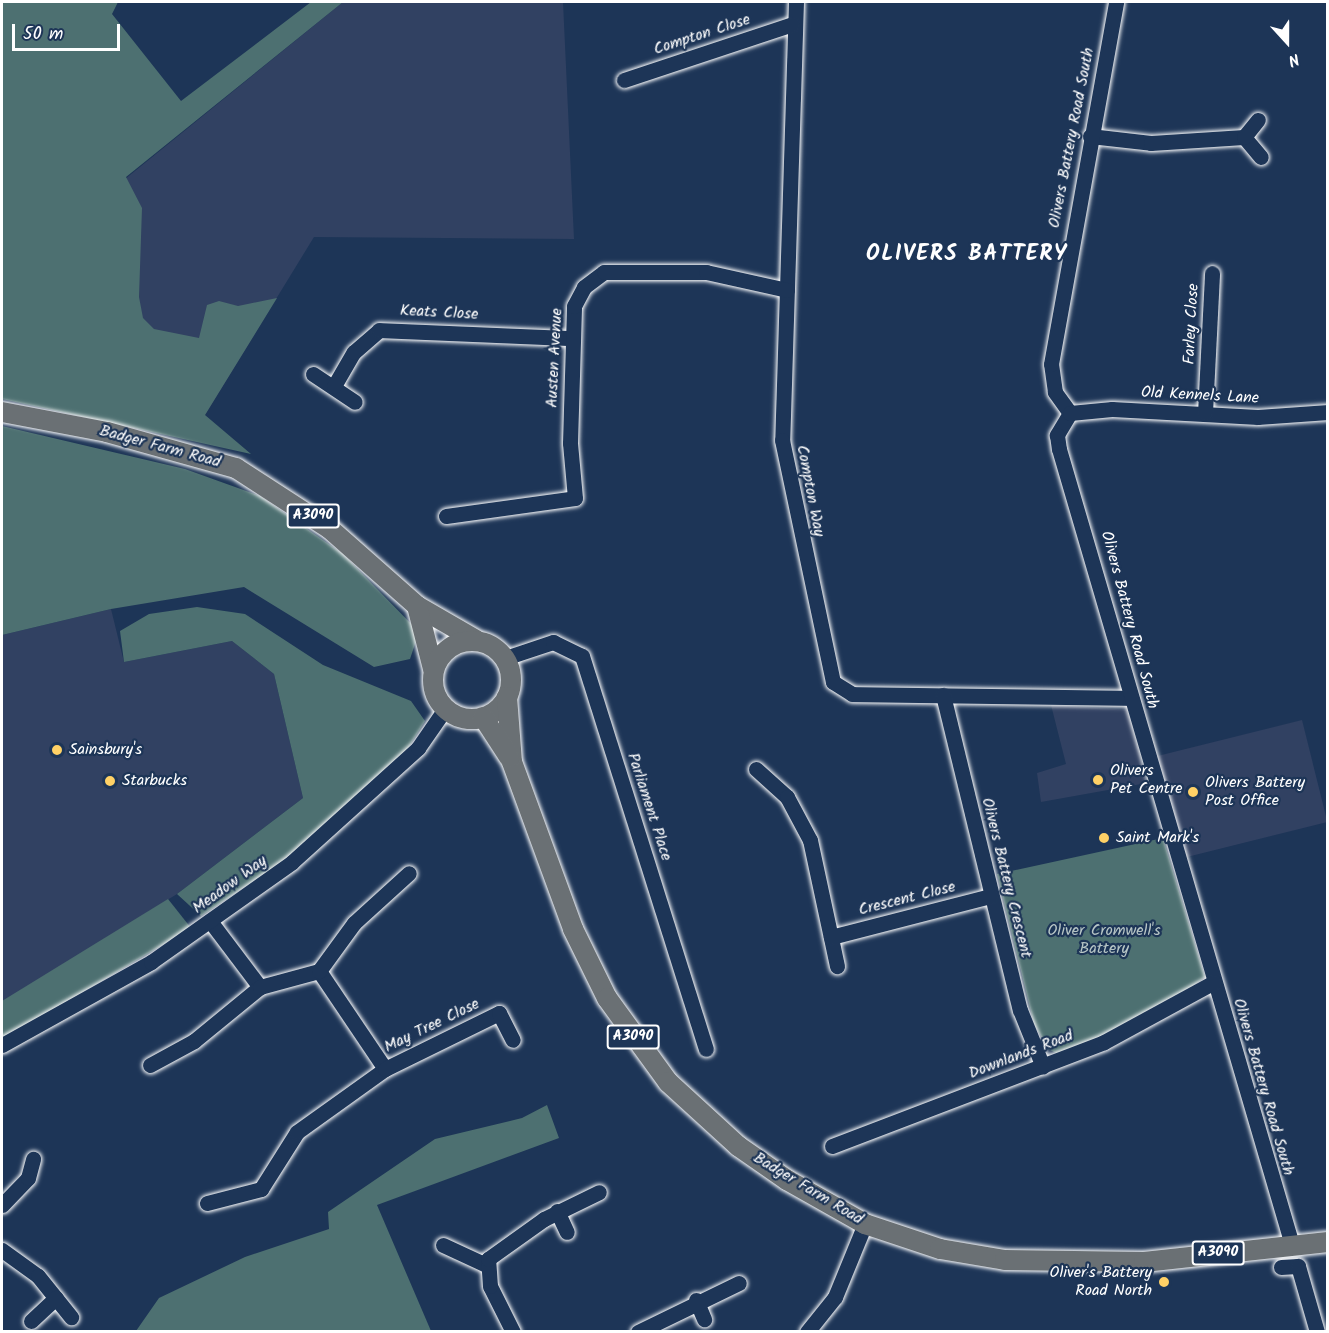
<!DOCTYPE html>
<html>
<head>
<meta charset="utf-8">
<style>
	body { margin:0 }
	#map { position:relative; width:1329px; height:1333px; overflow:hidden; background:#1d3557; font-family:Kalam,sans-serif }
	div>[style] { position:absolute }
	.built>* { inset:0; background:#314162; transform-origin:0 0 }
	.green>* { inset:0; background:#4d7071 }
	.roads { filter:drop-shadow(0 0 2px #fff) drop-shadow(0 0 2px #fff) }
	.minor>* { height:15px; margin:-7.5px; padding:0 7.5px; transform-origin:7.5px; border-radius:7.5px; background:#1d3557 }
	.major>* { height:20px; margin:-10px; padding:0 10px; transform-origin:10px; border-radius:10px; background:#6a7074 }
	.major>.ring { margin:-10px; padding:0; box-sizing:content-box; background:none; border:20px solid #6a7074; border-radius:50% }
	.dots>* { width:16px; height:16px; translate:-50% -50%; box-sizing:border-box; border:3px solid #1d3557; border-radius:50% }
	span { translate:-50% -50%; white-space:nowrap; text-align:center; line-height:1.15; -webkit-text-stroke:4.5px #1d3557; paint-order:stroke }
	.shield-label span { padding:2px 4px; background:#1d3557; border:2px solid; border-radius:4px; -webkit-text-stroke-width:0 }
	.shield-label { font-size:15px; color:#fff; font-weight:700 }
	.street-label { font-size:16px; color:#fff }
	.poi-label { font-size:16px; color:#fff }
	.left { translate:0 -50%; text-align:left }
	.right { translate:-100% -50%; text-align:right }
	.park-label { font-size:16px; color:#b8c6c6 }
	.district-label { font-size:22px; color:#fff; font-weight:700; letter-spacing:1.5px }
	.frame { position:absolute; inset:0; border:3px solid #fff; pointer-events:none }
	.north { position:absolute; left:1257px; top:12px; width:60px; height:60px; -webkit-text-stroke:4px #1d3557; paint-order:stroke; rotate:159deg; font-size:16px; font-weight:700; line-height:24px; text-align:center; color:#fff }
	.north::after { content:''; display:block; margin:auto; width:21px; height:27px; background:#fff; clip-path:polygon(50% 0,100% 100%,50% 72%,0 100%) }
	.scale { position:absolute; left:12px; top:24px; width:108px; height:27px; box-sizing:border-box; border:3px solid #fff; border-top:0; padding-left:8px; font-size:18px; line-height:21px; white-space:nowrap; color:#fff; -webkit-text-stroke:4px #1d3557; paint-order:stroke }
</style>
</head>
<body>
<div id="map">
	<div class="built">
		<div style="clip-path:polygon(343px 2px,563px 2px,574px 239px,314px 237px,205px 415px,2px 279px)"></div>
		<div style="clip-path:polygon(111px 609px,124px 662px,232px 641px,274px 674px,303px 798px,177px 894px,2px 1002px,2px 635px)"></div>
		<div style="clip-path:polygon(1051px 705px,1128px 710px,1147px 783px,1041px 802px,1037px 773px,1066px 764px)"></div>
		<div style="left:1302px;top:720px;width:105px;height:150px;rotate:76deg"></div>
	</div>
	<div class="green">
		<div style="clip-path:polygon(2px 2px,118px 2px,112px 14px,181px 101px,311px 2px,343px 2px,126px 177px,142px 208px,139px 297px,143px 318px,154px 329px,199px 338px,207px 305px,219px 301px,238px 306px,277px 298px,205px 415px,251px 454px,2px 399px)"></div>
		<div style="clip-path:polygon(2px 426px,185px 469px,260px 496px,343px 554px,419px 632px,410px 659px,374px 667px,244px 587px,111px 609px,2px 635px)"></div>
		<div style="clip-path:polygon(197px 607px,245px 614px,323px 665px,411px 701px,425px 721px,405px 753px,287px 859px,201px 916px,177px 894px,303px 798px,274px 674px,232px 641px,124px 662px,120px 631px,149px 614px)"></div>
		<div style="clip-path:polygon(1163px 838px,1205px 977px,1161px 1009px,1060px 1055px,1048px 1049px,1034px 1024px,997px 874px)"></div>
		<div style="clip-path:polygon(168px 899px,191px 928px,2px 1040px,2px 1001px)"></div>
		<div style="clip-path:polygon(547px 1105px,559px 1138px,377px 1205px,431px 1331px,136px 1331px,159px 1298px,245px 1257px,329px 1229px,328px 1212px,435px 1139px,522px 1118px)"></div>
	</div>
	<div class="roads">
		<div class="minor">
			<div style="left:796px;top:2px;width:438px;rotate:91.8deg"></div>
			<div style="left:782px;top:440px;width:247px;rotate:78.1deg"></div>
			<div style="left:833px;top:682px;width:22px;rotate:32deg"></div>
			<div style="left:852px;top:694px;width:279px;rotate:0.8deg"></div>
			<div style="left:624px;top:80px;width:177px;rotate:-18.4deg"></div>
			<div style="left:1090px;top:136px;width:61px;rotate:6.5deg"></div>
			<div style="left:1151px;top:143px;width:93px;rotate:-3.7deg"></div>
			<div style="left:1244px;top:137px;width:26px;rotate:50deg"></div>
			<div style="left:1244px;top:137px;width:22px;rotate:-51deg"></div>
			<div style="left:313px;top:374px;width:50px;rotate:33.7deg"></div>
			<div style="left:334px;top:386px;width:39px;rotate:-60deg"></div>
			<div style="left:354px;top:352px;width:33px;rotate:-41deg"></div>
			<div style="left:379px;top:330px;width:193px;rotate:2.4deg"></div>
			<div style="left:1070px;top:413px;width:26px;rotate:121deg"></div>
			<div style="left:1057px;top:435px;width:14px;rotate:82deg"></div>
			<div style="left:1059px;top:449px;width:829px;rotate:73.68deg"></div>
			<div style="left:1070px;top:413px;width:26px;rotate:-126deg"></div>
			<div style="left:1055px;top:392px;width:28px;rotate:-98deg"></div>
			<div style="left:1051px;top:364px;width:368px;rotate:-79.8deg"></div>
			<div style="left:1070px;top:413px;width:42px;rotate:-5.4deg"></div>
			<div style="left:1112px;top:409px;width:146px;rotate:3.1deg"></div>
			<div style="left:1258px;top:417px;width:70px;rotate:-4.1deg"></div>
			<div style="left:1205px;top:413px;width:140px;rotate:-87.1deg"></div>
			<div style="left:446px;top:516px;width:130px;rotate:-7.9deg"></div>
			<div style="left:575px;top:498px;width:55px;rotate:-95.2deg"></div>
			<div style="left:570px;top:443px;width:137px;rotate:-88.3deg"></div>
			<div style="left:574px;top:306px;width:21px;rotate:-62deg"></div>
			<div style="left:584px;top:287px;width:25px;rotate:-37deg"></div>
			<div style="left:604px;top:272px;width:102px"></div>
			<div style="left:706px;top:272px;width:83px;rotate:12.5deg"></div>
			<div style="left:505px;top:658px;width:51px;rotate:-18.4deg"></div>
			<div style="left:553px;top:642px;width:32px;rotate:26deg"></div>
			<div style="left:582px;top:656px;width:412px;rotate:72.5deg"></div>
			<div style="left:943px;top:695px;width:324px;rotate:76.3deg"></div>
			<div style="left:1020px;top:1010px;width:61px;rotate:68deg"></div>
			<div style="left:756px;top:769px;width:42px;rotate:42.1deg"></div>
			<div style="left:787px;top:797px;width:49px;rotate:61.9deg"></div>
			<div style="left:810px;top:840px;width:129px;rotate:77.9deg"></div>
			<div style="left:210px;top:921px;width:83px;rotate:52.9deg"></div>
			<div style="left:831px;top:937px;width:165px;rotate:-14.4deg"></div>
			<div style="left:319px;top:971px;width:118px;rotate:56deg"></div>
			<div style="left:2px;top:1045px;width:171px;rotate:-29.1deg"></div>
			<div style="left:151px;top:962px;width:173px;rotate:-35.3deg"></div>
			<div style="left:292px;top:862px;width:170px;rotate:-42.1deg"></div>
			<div style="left:418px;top:748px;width:47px;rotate:-55.3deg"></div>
			<div style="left:150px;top:1065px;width:50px;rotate:-28.6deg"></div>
			<div style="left:194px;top:1041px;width:85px;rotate:-39.3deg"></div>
			<div style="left:260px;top:987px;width:61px;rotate:-15.2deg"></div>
			<div style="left:319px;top:971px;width:59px;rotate:-53.9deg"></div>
			<div style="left:354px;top:923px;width:74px;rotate:-42.3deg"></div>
			<div style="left:832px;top:1146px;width:291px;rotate:-20.9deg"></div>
			<div style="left:1104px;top:1042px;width:125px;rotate:-28.6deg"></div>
			<div style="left:207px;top:1203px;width:56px;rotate:-14.5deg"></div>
			<div style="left:261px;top:1189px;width:67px;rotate:-57.7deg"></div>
			<div style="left:297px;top:1132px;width:108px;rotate:-35.6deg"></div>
			<div style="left:385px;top:1069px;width:127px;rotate:-26.2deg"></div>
			<div style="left:499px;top:1013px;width:30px;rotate:63deg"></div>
			<div style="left:2px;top:1205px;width:37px;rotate:-46deg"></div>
			<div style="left:28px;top:1178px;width:20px;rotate:-75deg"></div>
			<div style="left:557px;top:1211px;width:23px;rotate:65deg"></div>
			<div style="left:443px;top:1245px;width:47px;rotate:24.9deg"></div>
			<div style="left:2px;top:1250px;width:44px;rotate:35.8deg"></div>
			<div style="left:38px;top:1276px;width:53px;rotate:51.2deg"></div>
			<div style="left:1281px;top:1267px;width:17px;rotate:-3deg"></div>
			<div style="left:1298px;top:1266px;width:69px;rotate:73.9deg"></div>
			<div style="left:696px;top:1300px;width:21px;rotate:67deg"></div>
			<div style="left:31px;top:1321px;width:34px;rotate:-43deg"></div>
			<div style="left:513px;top:1332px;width:51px;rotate:-116.6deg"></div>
			<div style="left:490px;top:1286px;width:27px;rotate:-94deg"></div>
			<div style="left:488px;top:1259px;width:69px;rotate:-35.5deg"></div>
			<div style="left:544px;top:1219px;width:61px;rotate:-26.1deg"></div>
			<div style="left:638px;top:1332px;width:112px;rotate:-25.9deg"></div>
			<div style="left:807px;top:1332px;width:45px;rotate:-51.3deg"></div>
			<div style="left:835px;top:1297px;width:79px;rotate:-67.7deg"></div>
		</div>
		<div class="major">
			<div style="left:2px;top:412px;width:107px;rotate:10.8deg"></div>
			<div style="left:107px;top:432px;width:134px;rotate:15.6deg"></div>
			<div style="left:236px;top:468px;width:112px;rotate:33deg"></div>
			<div style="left:330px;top:529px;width:116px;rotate:41.5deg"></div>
			<div style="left:417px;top:606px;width:68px;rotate:30deg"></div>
			<div style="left:417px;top:606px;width:65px;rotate:75.7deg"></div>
			<div class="ring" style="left:433px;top:641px;width:58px;height:58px"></div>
			<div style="left:507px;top:697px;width:65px;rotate:85.6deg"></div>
			<div style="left:512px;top:762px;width:178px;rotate:69.9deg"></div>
			<div style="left:573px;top:929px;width:77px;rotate:63.8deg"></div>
			<div style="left:607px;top:998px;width:104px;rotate:54deg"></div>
			<div style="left:668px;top:1082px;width:95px;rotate:42.4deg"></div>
			<div style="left:738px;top:1146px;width:60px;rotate:34.8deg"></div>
			<div style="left:787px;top:1180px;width:90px;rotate:29.4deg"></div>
			<div style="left:865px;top:1224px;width:79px;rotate:18.4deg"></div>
			<div style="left:940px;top:1249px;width:66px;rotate:9.6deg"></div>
			<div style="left:1005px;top:1260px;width:139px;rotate:0.8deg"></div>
			<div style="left:1144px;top:1262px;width:185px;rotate:-6.2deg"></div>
			<div style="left:483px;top:717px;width:48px;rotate:57deg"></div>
		</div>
	</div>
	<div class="dots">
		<div style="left:57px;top:750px;background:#ffd166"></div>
		<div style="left:1098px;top:780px;background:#ffd166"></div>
		<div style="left:110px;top:781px;background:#ffd166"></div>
		<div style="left:1193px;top:792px;background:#ffd166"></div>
		<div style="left:1104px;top:838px;background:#ffd166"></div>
		<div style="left:1164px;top:1282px;background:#ffd166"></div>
	</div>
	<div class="shield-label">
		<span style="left:313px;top:516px">A3090</span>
		<span style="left:633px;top:1037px">A3090</span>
		<span style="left:1218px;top:1253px">A3090</span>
	</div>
	<div class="street-label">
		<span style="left:702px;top:35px;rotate:-18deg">Compton Close</span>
		<span style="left:1072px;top:138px;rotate:-79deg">Olivers Battery Road South</span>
		<span style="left:439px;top:313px;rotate:3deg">Keats Close</span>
		<span style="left:1192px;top:324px;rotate:-87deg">Farley Close</span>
		<span style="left:555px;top:358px;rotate:-87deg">Austen Avenue</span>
		<span style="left:1200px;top:396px;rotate:3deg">Old Kennels Lane</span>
		<span style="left:160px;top:447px;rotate:15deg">Badger Farm Road</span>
		<span style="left:810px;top:491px;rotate:79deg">Compton Way</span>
		<span style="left:1129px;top:620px;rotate:75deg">Olivers Battery Road South</span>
		<span style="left:649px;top:807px;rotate:72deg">Parliament Place</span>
		<span style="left:1006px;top:878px;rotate:76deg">Olivers Battery Crescent</span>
		<span style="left:230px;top:885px;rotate:-36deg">Meadow Way</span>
		<span style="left:907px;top:899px;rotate:-14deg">Crescent Close</span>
		<span style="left:432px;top:1026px;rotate:-26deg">May Tree Close</span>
		<span style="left:1021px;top:1055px;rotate:-21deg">Downlands Road</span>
		<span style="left:1263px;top:1087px;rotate:74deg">Olivers Battery Road South</span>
		<span style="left:808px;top:1189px;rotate:31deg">Badger Farm Road</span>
	</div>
	<div class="poi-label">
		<span class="left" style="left:69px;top:750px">Sainsbury's</span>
		<span class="left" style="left:1110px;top:780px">Olivers<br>Pet Centre</span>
		<span class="left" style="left:122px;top:781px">Starbucks</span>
		<span class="left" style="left:1205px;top:792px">Olivers Battery<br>Post Office</span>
		<span class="left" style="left:1116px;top:838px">Saint Mark's</span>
		<span class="right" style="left:1152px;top:1282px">Oliver's Battery<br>Road North</span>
	</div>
	<div class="park-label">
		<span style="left:1104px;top:940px">Oliver Cromwell's<br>Battery</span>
	</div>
	<div class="district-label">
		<span style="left:967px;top:255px">OLIVERS BATTERY</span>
	</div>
	<div class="frame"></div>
	<div class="north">N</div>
	<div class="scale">50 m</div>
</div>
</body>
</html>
